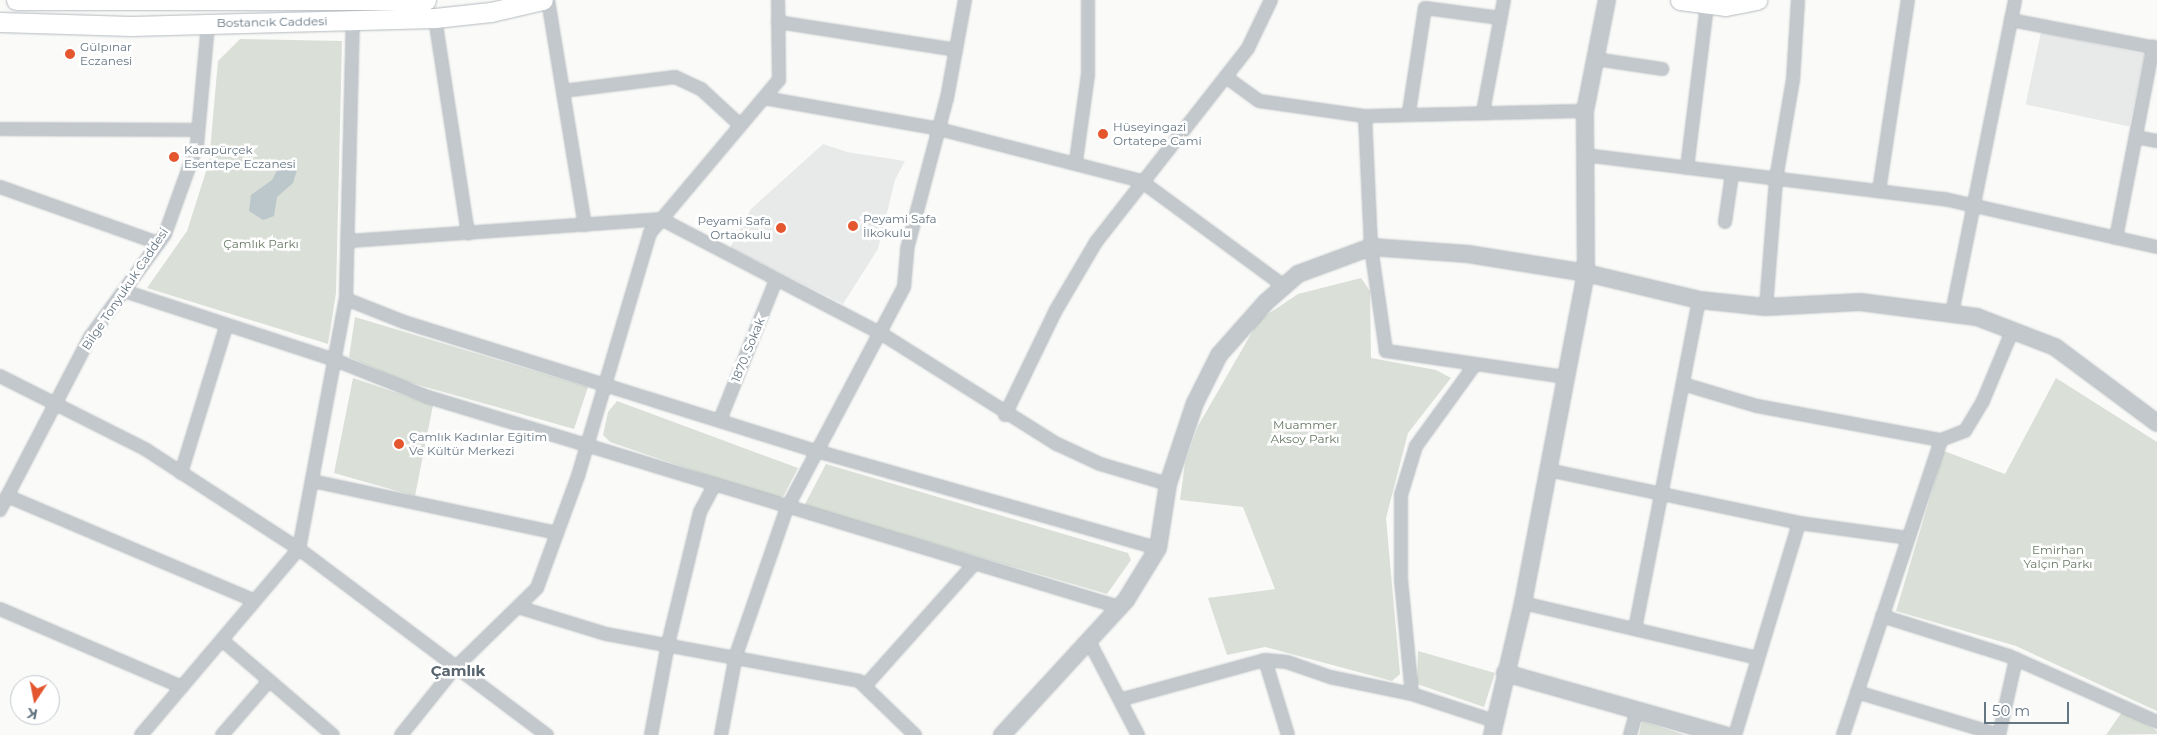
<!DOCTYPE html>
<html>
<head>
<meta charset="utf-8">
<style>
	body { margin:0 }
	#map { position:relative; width:2157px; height:735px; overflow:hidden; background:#fafaf8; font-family:Montserrat,sans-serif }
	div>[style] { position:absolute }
	.built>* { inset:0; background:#e8e9e9; transform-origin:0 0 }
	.green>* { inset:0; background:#dadfd7 }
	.water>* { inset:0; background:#bbc7cb }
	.roads { filter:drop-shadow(0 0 1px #b3babf) drop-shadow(0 0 1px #b3babf) }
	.minor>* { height:12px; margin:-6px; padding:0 6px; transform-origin:6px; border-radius:6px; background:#c3c8cc }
	.tertiary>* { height:16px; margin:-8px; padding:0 8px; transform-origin:8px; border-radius:8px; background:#c3c8cc }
	.secondary>* { height:19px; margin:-9.5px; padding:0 9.5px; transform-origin:9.5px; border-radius:9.5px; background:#fff }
	.dots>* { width:14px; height:14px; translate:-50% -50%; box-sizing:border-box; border:2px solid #fff; border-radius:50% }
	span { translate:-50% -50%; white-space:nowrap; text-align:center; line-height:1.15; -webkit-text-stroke:5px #fff; paint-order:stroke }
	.street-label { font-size:12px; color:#657683 }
	.poi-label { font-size:12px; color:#657683 }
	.left { translate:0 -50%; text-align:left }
	.right { translate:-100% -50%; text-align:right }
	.park-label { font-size:12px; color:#687a64 }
	.quarter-label { font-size:15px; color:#57646e; font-weight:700 }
	.north { position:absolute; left:10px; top:675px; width:50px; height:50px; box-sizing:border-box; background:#fff; border:1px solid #c1c8cd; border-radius:50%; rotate:191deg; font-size:14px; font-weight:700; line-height:20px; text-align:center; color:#657683 }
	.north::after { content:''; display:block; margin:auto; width:18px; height:22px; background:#e4572e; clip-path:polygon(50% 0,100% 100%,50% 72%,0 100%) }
	.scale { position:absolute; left:1984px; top:702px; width:85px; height:22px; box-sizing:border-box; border:2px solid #657683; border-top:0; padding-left:6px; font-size:15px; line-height:18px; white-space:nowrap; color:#657683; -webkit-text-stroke:4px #fff; paint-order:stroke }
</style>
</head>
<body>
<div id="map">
	<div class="built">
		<div style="left:2041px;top:32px;width:106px;height:74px;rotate:12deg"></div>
		<div style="clip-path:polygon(823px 144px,847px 152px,905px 161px,895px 180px,878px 249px,843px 304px,730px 248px,751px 209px)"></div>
	</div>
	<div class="green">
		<div style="clip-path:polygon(240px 39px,342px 41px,336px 293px,328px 344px,147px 288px,187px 231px,209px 162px,218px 61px)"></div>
		<div style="clip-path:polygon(1361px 278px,1370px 291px,1371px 358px,1436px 370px,1451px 378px,1408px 433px,1386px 518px,1400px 674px,1392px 681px,1265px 647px,1227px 655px,1208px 598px,1275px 589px,1243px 507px,1180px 500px,1185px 463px,1198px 426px,1259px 320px,1298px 294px)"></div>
		<div style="clip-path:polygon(355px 317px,588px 387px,574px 429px,401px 380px,349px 357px)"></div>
		<div style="clip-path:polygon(353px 378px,433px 405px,415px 496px,334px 473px)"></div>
		<div style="clip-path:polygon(2056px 378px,2157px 442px,2157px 711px,2016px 646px,1896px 611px,1944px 451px,2005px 474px)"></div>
		<div style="clip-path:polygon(617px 401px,798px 468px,783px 497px,774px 498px,610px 442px,603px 435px,608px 412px)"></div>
		<div style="clip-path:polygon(826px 464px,1128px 553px,1131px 560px,1107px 594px,804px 506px)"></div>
		<div style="clip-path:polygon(1418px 651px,1495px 673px,1484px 707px,1417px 684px)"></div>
		<div style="clip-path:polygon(2124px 709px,2157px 731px,2157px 734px,2106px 735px)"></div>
		<div style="clip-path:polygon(1642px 721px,1685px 735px,1639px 735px)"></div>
	</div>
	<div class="water">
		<div style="clip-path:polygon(281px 163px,297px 170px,293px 183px,277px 197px,274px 216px,263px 220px,249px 211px,251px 195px,272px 180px)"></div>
	</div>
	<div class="roads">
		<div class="minor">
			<div style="left:548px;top:0;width:228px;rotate:80.7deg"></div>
			<div style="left:435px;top:18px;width:218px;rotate:81.3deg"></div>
			<div style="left:2011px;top:20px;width:149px;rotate:10.9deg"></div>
			<div style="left:778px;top:22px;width:180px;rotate:8.9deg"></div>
			<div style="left:1595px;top:59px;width:68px;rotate:8.5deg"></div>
			<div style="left:1226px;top:77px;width:41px;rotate:36deg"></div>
			<div style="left:1259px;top:101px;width:107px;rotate:8.1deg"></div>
			<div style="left:563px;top:91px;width:113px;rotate:-7.1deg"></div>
			<div style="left:675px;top:77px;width:29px;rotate:25deg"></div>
			<div style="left:701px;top:89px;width:53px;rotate:42.7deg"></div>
			<div style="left:764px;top:98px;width:178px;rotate:10deg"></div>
			<div style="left:939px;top:129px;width:209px;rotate:14.4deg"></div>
			<div style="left:1141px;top:181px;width:177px;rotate:36.3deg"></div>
			<div style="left:1409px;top:112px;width:105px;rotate:-81.3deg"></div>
			<div style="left:1425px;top:8px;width:76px;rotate:7.6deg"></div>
			<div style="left:1483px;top:112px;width:114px;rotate:-79.4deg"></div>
			<div style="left:0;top:129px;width:198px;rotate:0.3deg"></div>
			<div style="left:2136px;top:137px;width:21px;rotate:11deg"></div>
			<div style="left:1584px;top:155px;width:363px;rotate:7deg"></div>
			<div style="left:1944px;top:199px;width:218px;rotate:12.7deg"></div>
			<div style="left:1076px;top:161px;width:87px;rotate:-82.1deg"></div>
			<div style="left:1088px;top:75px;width:75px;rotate:-90deg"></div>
			<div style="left:1687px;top:168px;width:165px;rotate:-83deg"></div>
			<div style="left:0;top:187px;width:168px;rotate:19.5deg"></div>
			<div style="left:1879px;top:191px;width:193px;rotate:-81.4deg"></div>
			<div style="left:1725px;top:222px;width:49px;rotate:-81.7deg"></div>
			<div style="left:2116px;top:238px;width:195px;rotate:-79deg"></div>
			<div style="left:348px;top:241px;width:314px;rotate:-4deg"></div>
			<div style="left:661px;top:219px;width:249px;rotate:27.5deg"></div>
			<div style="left:882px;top:334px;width:207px;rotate:32.2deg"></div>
			<div style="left:1057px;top:444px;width:47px;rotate:24.9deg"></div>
			<div style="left:1100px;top:464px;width:71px;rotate:16.4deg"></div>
			<div style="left:124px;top:291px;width:222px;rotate:18.1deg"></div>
			<div style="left:335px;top:360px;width:100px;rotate:21.7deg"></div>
			<div style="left:428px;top:397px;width:722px;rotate:16.9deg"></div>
			<div style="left:346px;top:299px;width:62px;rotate:21.6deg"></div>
			<div style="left:404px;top:322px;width:436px;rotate:17.4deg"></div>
			<div style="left:820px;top:452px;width:351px;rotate:15.9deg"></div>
			<div style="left:1766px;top:307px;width:128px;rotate:-85.5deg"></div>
			<div style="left:1776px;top:179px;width:100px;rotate:-80.3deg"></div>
			<div style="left:1793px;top:80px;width:80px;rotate:-86.4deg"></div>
			<div style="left:1952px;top:313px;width:319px;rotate:-78.6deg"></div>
			<div style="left:0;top:376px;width:162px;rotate:26.7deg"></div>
			<div style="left:145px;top:449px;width:184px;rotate:33deg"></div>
			<div style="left:299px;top:549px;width:310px;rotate:36.9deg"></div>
			<div style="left:1565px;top:377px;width:181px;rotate:-171.7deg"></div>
			<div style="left:1386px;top:351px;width:105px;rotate:-98.2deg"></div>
			<div style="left:1371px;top:247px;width:131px;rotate:-92.6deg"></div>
			<div style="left:1365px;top:116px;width:220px;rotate:-1.3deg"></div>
			<div style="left:1683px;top:384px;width:77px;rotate:16.6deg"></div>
			<div style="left:1757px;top:406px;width:187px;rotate:10.5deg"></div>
			<div style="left:1005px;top:415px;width:117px;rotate:-64.1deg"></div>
			<div style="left:1056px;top:310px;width:79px;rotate:-59.5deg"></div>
			<div style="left:1096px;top:242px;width:246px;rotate:-51.9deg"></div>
			<div style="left:1248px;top:48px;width:53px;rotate:-64.4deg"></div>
			<div style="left:720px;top:420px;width:151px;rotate:-68.2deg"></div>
			<div style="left:1548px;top:470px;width:257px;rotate:11.9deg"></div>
			<div style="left:1799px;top:523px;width:110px;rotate:7.8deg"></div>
			<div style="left:181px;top:473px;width:153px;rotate:-72.9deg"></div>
			<div style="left:312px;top:481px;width:250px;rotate:12deg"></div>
			<div style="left:7px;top:496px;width:269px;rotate:22.9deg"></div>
			<div style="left:0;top:510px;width:195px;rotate:-62.5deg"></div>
			<div style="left:90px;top:337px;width:127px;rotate:-53.9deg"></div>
			<div style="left:165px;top:234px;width:95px;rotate:-70.2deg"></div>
			<div style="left:197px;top:145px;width:121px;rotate:-84.8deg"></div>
			<div style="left:1523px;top:603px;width:241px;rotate:13.2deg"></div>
			<div style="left:518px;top:607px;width:92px;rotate:17.1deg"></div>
			<div style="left:606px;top:634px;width:257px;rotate:10.5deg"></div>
			<div style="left:859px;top:681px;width:78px;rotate:44deg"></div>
			<div style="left:0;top:609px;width:198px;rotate:23.2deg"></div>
			<div style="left:1882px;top:616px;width:133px;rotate:17.5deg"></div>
			<div style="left:2009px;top:656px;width:162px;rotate:24deg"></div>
			<div style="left:1635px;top:629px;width:335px;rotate:-79deg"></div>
			<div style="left:222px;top:640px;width:146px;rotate:40.6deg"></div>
			<div style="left:1089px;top:641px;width:106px;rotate:62.5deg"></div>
			<div style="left:1265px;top:660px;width:78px;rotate:73deg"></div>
			<div style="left:865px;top:686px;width:162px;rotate:-48.2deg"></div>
			<div style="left:1857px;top:692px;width:148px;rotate:16.8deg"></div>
			<div style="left:1412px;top:694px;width:115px;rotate:-95.5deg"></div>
			<div style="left:1401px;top:580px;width:85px;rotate:-90deg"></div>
			<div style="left:1401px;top:495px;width:51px;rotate:-73deg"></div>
			<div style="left:1416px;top:446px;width:99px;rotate:-54.1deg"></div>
			<div style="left:1123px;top:699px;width:147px;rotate:-15.4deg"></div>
			<div style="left:1265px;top:660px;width:22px;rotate:5deg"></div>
			<div style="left:1287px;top:662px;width:46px;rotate:19.2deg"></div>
			<div style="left:1330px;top:677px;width:84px;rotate:11.7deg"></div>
			<div style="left:1412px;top:694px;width:86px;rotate:18.2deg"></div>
			<div style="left:141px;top:735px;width:244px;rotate:-49.7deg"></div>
			<div style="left:299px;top:549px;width:254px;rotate:-79.4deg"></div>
			<div style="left:346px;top:299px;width:279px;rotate:-88.6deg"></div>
			<div style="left:222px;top:735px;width:72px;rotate:-49deg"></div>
			<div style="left:401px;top:735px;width:85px;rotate:-51.2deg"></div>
			<div style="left:454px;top:669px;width:116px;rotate:-44.3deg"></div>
			<div style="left:537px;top:588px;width:119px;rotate:-69.9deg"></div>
			<div style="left:578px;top:476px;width:253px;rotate:-73.5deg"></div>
			<div style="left:650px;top:233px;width:200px;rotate:-49.9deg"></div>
			<div style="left:779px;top:80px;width:80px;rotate:-90.7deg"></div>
			<div style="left:651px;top:735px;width:93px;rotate:-79.4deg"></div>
			<div style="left:668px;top:644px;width:136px;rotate:-76.4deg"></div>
			<div style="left:700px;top:512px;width:30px;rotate:-62deg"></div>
			<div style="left:721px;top:735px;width:81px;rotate:-79.4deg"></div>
			<div style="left:736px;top:655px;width:156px;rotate:-70.9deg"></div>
			<div style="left:787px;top:508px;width:250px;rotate:-62.1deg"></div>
			<div style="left:904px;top:287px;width:38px;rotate:-85deg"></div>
			<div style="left:907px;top:249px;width:156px;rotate:-75.2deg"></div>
			<div style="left:947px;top:98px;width:100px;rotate:-79.6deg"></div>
			<div style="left:1630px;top:735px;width:26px;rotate:-74deg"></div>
			<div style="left:1735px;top:735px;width:221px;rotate:-73.2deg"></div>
			<div style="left:1843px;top:735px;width:311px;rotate:-71.6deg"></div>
			<div style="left:1941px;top:440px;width:26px;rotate:-21deg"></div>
			<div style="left:1965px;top:431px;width:35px;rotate:-59deg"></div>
			<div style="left:1983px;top:401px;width:78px;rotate:-67.4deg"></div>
			<div style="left:1999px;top:735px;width:78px;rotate:-77.4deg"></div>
		</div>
		<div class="tertiary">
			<div style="left:1505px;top:673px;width:228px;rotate:15.8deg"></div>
			<div style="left:1002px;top:735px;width:183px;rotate:-47.4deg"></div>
			<div style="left:1126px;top:600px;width:61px;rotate:-58.4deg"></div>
			<div style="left:1158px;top:548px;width:65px;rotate:-81.1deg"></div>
			<div style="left:1168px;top:484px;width:85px;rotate:-71.6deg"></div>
			<div style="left:1195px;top:403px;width:54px;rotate:-63.4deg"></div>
			<div style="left:1219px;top:355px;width:71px;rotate:-48.4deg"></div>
			<div style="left:1266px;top:302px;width:43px;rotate:-41.2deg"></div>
			<div style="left:1298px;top:274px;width:78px;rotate:-20.3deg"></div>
			<div style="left:1371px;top:247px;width:97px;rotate:4.1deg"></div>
			<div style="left:1468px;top:254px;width:120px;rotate:9.1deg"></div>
			<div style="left:1586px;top:273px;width:116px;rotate:13.4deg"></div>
			<div style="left:1699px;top:300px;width:67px;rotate:6deg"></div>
			<div style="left:1766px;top:307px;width:94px;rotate:-3deg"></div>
			<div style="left:1860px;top:302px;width:118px;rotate:7.3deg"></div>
			<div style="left:1977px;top:317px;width:84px;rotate:21deg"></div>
			<div style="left:2055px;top:347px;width:127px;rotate:36.7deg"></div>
			<div style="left:1492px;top:735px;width:136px;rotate:-76.8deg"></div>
			<div style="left:1523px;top:603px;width:336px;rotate:-79.2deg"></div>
			<div style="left:1586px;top:273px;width:162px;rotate:-90.4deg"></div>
			<div style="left:1585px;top:111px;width:113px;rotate:-78.8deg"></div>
		</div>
		<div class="secondary">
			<div style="left:16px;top:0;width:410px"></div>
			<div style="left:1680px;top:0;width:45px;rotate:7.6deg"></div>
			<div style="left:1725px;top:6px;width:33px;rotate:-11deg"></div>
			<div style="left:0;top:22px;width:131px;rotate:1.7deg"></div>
			<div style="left:131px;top:26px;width:304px;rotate:-1.5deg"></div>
			<div style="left:435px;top:18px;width:56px;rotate:-6.1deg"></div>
			<div style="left:491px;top:12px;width:53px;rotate:-13deg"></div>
		</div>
	</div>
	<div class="dots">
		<div style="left:70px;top:54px;background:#e4572e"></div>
		<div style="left:1103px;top:134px;background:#e4572e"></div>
		<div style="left:174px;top:157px;background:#e4572e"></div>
		<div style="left:853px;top:226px;background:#e4572e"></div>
		<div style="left:781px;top:228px;background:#e4572e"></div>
		<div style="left:399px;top:444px;background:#e4572e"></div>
	</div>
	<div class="street-label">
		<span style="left:272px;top:22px;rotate:-1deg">Bostancık Caddesi</span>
		<span style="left:125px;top:289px;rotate:-56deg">Bilge Tonyukuk Caddesi</span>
		<span style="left:748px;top:350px;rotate:-68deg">1870. Sokak</span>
	</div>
	<div class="poi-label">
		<span class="left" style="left:80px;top:54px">Gülpınar<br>Eczanesi</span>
		<span class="left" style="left:1113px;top:134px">Hüseyingazi<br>Ortatepe Cami</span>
		<span class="left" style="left:184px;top:157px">Karapürçek<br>Esentepe Eczanesi</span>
		<span class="left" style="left:863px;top:226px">Peyami Safa<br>İlkokulu</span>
		<span class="right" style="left:771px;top:228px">Peyami Safa<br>Ortaokulu</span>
		<span class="left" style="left:409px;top:444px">Çamlık Kadınlar Eğitim<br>Ve Kültür Merkezi</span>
	</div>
	<div class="park-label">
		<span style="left:261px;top:244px">Çamlık Parkı</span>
		<span style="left:1305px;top:432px">Muammer<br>Aksoy Parkı</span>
		<span style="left:2058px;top:557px">Emirhan<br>Yalçın Parkı</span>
	</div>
	<div class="quarter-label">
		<span style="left:458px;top:671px">Çamlık</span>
	</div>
	<div class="north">K</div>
	<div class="scale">50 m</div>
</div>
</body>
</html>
